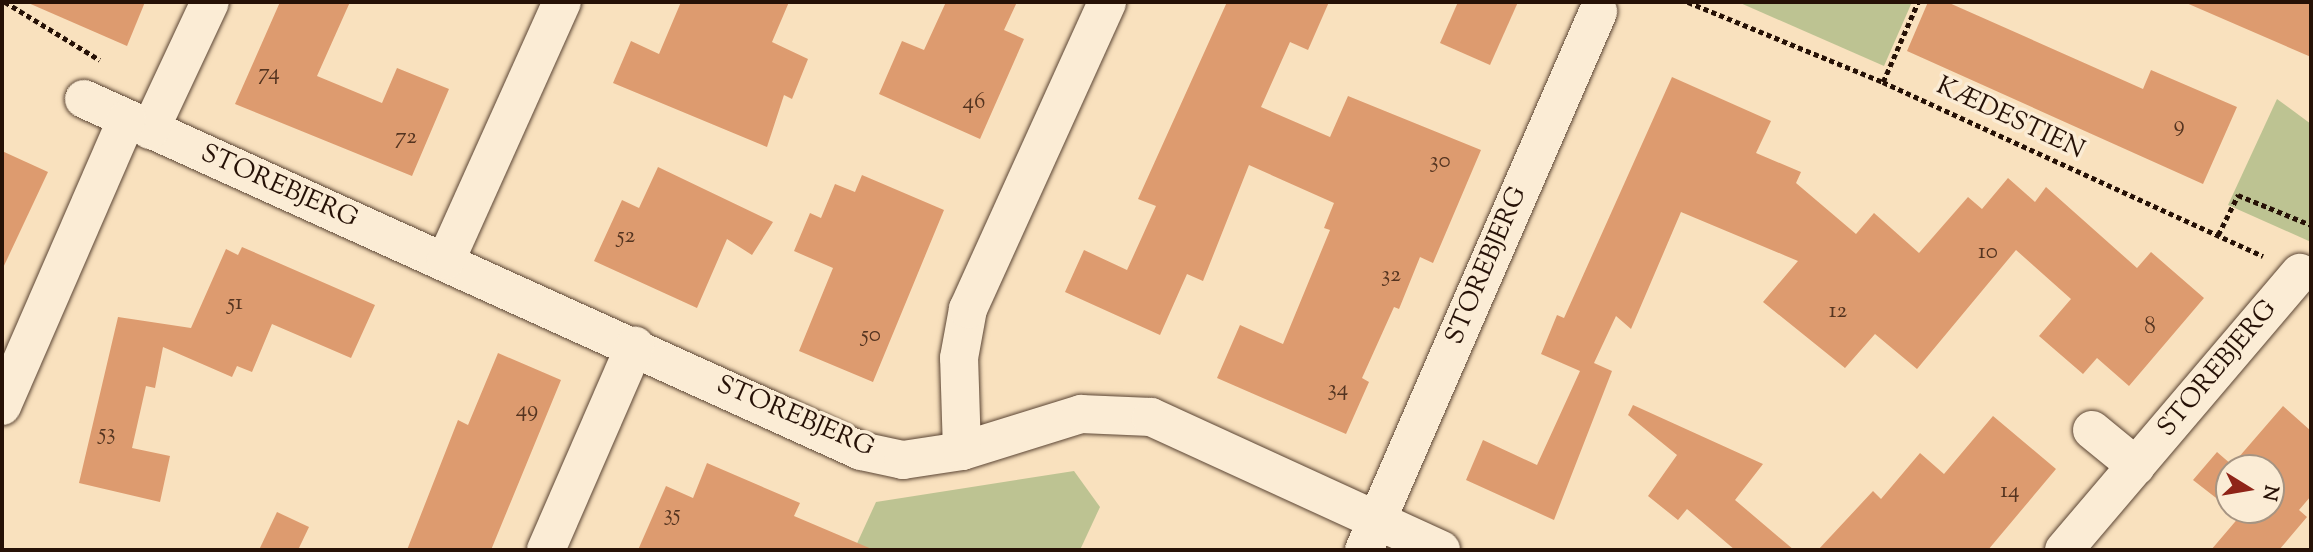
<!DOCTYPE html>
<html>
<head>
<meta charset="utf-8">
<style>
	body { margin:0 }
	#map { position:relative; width:2313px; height:552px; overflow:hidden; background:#f9e1be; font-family:"Sorts Mill Goudy",serif }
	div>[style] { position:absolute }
	.green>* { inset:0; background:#bdc392 }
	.building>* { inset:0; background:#dd9b6f }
	.path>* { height:4.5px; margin-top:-2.25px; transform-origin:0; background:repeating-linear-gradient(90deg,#261106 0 5px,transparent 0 8.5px) }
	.roads { filter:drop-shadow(0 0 2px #5b4534) drop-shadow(0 0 2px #5b4534) }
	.minor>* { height:38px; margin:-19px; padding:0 19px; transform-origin:19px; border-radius:19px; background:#fbecd5 }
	span { translate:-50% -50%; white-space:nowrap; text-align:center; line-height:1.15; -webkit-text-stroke:7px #fbecd5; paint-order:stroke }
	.number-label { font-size:23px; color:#543420 }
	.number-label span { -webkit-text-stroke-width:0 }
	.street-label { font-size:26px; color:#261106 }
	.frame { position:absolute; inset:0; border:4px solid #261106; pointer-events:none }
	.north { position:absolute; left:2215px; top:454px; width:70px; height:70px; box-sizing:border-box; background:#fbecd5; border:2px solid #a69482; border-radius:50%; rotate:101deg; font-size:19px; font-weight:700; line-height:28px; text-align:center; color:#261106 }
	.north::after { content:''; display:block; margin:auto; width:24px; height:32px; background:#8f2418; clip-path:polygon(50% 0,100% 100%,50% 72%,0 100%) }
</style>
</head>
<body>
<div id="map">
	<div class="green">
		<div style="clip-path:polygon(1738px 2px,1912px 2px,1884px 66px)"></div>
		<div style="clip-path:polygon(2277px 99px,2311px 124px,2311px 242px,2228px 205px)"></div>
		<div style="clip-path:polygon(1074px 471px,1100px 507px,1080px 550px,854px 550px,876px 502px)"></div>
	</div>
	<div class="building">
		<div style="clip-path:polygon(26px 2px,145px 2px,127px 46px)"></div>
		<div style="clip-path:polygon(280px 2px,350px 2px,317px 76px,382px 103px,397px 68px,449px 89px,412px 176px,235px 104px)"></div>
		<div style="clip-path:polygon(681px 2px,789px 2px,772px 42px,808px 59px,792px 99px,784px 95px,767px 147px,613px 83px,631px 41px,659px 54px)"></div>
		<div style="clip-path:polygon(946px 2px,1017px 2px,1004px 30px,1024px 39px,980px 139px,879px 94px,902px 41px,924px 50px)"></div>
		<div style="clip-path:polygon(1227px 2px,1329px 2px,1308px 50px,1290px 42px,1261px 107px,1330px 137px,1348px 96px,1481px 150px,1433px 263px,1420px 257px,1399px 309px,1394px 307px,1362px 378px,1369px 382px,1346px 434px,1217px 378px,1240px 325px,1283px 344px,1330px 230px,1324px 228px,1334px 203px,1249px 165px,1203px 281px,1187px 274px,1160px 335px,1065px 292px,1084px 250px,1127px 270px,1156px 206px,1138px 199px)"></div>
		<div style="clip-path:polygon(1458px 2px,1518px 2px,1490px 65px,1440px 43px)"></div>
		<div style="clip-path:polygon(1928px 2px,1947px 2px,2143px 89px,2151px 70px,2237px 107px,2203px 184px,1907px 51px)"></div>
		<div style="clip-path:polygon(2184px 2px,2311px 2px,2311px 57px)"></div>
		<div style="clip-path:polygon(1672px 77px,1771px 121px,1756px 153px,1801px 172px,1796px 183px,1856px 234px,1874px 213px,1919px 253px,1968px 197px,1982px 209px,2008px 178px,2035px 202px,2046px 187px,2137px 268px,2151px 252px,2204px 298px,2129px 386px,2097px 358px,2083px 374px,2039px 336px,2071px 299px,2016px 250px,1917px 369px,1875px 334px,1845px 368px,1763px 302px,1798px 261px,1681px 212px,1631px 329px,1616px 316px,1594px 363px,1612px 371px,1554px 520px,1466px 480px,1483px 440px,1537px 465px,1580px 371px,1541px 354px,1557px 315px,1564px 318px)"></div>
		<div style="clip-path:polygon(2px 151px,48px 172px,2px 270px)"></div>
		<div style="clip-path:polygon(658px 167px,773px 222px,752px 255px,727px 239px,697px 308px,594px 261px,622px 200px,639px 208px)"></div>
		<div style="clip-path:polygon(862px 175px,944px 210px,873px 382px,799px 351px,833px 268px,794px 251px,810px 213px,821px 218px,835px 184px,855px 192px)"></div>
		<div style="clip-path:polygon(242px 247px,375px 305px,351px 358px,272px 324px,252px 372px,237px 366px,232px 377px,163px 347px,155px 388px,146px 386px,132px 448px,170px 456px,160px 502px,79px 483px,118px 317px,191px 328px,226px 249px,238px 255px)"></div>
		<div style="clip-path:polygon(498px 353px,561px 380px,491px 550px,407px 550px,458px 420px,468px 425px)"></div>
		<div style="clip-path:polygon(1633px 405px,1763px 464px,1735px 500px,1794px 550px,1735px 550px,1687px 509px,1678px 520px,1648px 496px,1677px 455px,1628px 415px)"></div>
		<div style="clip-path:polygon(2283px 406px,2311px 431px,2311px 496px,2299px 510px,2307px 517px,2279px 550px,2211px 550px,2240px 516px,2232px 510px,2271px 510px,2271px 468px,2229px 468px,2229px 508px,2193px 480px,2217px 452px,2232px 465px)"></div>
		<div style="clip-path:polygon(1993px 416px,2056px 469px,1988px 550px,1818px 550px,1873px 491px,1881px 499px,1920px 453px,1944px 474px)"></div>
		<div style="clip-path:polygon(707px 463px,800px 503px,794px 516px,874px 550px,638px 550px,666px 486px,693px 498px)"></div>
		<div style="clip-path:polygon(277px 512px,309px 527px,298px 550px,259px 550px)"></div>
	</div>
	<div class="path">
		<div style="left:5px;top:2px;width:111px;rotate:31.4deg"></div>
		<div style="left:1688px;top:2px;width:211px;rotate:22.3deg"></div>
		<div style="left:1883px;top:82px;width:418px;rotate:24.6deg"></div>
		<div style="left:1883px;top:82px;width:87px;rotate:-66.4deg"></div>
		<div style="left:2218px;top:235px;width:45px;rotate:-63.4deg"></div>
		<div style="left:2238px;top:195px;width:79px;rotate:22.3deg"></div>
	</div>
	<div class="roads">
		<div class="minor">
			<div style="left:84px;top:99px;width:853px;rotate:24.37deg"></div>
			<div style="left:861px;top:451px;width:43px;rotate:12.1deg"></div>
			<div style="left:903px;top:460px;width:60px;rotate:-8.7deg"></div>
			<div style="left:962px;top:451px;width:125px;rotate:-17.3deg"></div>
			<div style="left:1081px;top:414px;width:70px;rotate:2.5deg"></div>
			<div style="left:1151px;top:417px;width:319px;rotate:24.6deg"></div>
			<div style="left:150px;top:130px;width:141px;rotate:-64.9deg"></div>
			<div style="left:446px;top:260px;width:283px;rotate:-65.8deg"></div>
			<div style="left:2px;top:406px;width:313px;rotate:-66.5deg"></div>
			<div style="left:2092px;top:430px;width:57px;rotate:39.3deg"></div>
			<div style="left:962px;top:451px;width:93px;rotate:-91.8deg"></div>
			<div style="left:959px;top:358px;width:50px;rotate:-79.6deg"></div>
			<div style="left:968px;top:309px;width:337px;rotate:-65.6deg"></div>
			<div style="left:546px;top:550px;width:223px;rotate:-66.5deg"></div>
			<div style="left:1364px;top:550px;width:587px;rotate:-66.49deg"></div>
			<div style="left:2064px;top:550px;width:364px;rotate:-49.6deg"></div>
		</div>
	</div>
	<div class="number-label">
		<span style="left:269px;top:74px">74</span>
		<span style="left:974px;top:103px">46</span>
		<span style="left:2179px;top:126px">9</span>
		<span style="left:406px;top:138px">72</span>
		<span style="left:1440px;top:162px">30</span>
		<span style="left:626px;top:237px">52</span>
		<span style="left:1988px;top:253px">10</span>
		<span style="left:1391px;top:276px">32</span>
		<span style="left:235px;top:304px">51</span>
		<span style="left:1838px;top:312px">12</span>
		<span style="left:2150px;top:328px">8</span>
		<span style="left:871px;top:336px">50</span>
		<span style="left:1338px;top:390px">34</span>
		<span style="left:527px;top:411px">49</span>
		<span style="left:107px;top:434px">53</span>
		<span style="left:2010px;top:492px">14</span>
		<span style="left:672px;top:515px">35</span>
	</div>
	<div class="street-label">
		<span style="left:2010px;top:119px;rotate:25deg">KÆDESTIEN</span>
		<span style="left:279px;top:187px;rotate:24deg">STOREBJERG</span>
		<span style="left:1487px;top:266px;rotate:-67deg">STOREBJERG</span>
		<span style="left:2218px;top:369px;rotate:-50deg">STOREBJERG</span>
		<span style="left:795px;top:417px;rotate:23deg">STOREBJERG</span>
	</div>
	<div class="frame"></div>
	<div class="north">N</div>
</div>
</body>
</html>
